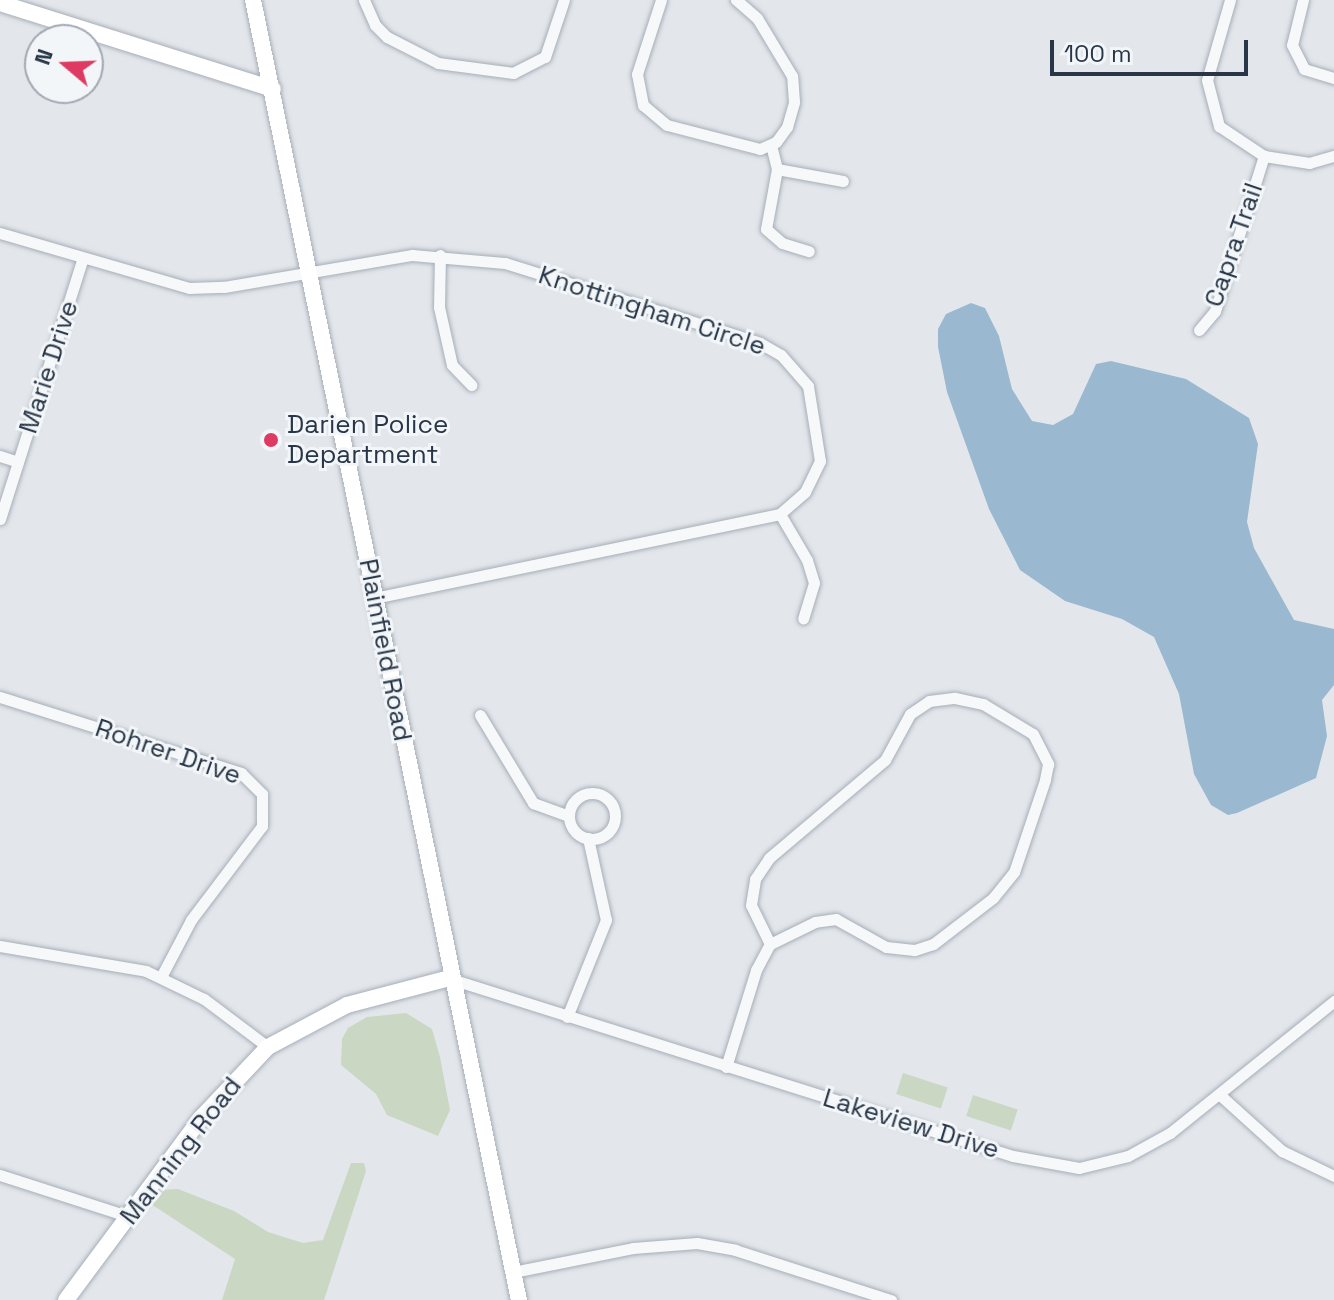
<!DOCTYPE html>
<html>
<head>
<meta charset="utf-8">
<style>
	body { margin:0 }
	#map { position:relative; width:1334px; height:1300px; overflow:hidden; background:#e3e7ec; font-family:"Space Grotesk",sans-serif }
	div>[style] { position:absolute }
	.green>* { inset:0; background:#cad7c3; transform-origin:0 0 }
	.water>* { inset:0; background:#9ab9d0 }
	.roads { filter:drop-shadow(0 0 2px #a7aeb7) drop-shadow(0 0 2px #a7aeb7) }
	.street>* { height:11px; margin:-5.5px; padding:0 5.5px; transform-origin:5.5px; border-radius:5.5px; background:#f6f8fa }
	.street>.ring { margin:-5.5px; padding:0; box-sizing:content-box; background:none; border:11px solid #f6f8fa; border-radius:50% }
	.secondary>* { height:16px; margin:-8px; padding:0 8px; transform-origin:8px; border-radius:8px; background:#fff }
	.dots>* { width:22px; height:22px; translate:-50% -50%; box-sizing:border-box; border:4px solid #f3f6f9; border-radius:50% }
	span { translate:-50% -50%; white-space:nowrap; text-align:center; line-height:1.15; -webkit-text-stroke:6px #f3f6f9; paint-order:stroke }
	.street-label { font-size:26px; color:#283647 }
	.poi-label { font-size:26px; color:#283647 }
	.left { translate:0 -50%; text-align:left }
	.north { position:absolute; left:24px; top:24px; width:80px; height:80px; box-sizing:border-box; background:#f3f6f9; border:2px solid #a2a9b2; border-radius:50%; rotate:289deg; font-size:22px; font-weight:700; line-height:32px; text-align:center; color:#283647 }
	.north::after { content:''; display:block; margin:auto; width:28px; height:36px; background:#de3b62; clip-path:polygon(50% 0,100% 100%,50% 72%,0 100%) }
	.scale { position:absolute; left:1050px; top:40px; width:198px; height:36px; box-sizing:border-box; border:4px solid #283647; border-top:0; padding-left:10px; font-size:24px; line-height:28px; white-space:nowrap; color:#283647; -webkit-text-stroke:6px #f3f6f9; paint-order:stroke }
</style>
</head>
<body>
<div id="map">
	<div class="green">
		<div style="clip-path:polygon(406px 1013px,432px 1029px,440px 1057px,450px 1110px,438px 1136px,387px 1115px,376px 1094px,341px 1065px,342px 1039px,348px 1028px,367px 1017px)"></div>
		<div style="left:903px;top:1073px;width:47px;height:22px;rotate:18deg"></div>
		<div style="left:973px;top:1095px;width:47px;height:22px;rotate:18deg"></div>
		<div style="clip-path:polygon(351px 1163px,364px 1163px,366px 1171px,324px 1300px,222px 1300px,235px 1259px,151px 1204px,161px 1190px,178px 1189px,234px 1211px,268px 1232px,303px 1243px,323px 1240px)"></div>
	</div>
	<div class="water">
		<div style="clip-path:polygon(971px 303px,985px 308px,999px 336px,1012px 389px,1032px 421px,1053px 425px,1073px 414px,1096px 364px,1111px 361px,1186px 379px,1249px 418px,1258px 444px,1247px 522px,1254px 548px,1294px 620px,1334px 629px,1334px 685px,1322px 700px,1327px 736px,1316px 778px,1237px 813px,1228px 815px,1211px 805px,1194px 774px,1179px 694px,1154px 637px,1122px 619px,1065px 601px,1020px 570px,989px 509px,947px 392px,938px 347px,938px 329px,946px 314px)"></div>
	</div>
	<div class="roads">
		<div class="street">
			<div style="left:364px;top:0;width:27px;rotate:66deg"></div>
			<div style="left:375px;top:25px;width:17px;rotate:45deg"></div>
			<div style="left:387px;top:37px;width:57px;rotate:27deg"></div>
			<div style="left:438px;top:63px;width:76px;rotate:7.6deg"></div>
			<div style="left:513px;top:73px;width:36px;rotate:-27deg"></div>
			<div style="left:545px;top:57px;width:60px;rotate:-71.6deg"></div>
			<div style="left:661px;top:0;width:78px;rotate:108deg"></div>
			<div style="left:637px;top:74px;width:32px;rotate:79deg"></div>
			<div style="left:643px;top:105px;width:31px;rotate:40deg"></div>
			<div style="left:667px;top:125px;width:96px;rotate:14.5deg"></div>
			<div style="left:760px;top:149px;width:17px;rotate:-24deg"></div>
			<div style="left:776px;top:142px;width:19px;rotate:-54deg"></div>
			<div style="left:787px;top:127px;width:26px;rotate:-74deg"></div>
			<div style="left:794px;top:102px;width:26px;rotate:-94deg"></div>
			<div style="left:792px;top:76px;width:68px;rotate:-121.1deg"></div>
			<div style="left:757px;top:18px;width:28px;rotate:-139deg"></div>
			<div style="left:1230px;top:0;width:83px;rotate:106deg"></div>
			<div style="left:1207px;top:80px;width:48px;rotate:75.4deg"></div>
			<div style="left:1219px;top:126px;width:54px;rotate:33.7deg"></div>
			<div style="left:1264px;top:156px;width:46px;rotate:8.8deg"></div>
			<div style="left:1309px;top:163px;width:26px;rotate:-16deg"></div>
			<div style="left:1303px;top:0;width:46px;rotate:103.7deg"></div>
			<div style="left:1292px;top:45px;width:27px;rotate:63deg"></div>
			<div style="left:1304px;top:69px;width:31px;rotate:17deg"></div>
			<div style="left:771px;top:145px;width:25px;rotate:76deg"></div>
			<div style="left:777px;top:169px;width:61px;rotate:100.4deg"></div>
			<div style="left:766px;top:229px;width:21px;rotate:41deg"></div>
			<div style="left:782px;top:243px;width:28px;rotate:17deg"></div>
			<div style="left:777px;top:169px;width:67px;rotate:10.3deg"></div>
			<div style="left:0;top:233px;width:197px;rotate:16.2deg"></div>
			<div style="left:189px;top:288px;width:35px;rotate:-2deg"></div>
			<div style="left:224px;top:287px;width:191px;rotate:-9.7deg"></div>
			<div style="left:412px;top:255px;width:93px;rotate:4.9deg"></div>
			<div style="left:505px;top:263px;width:267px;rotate:17.4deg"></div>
			<div style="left:760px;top:343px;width:24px;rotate:30deg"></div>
			<div style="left:781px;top:355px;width:41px;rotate:48.9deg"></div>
			<div style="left:808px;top:386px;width:76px;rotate:80.9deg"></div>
			<div style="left:820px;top:461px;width:34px;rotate:116deg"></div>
			<div style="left:805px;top:492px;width:33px;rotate:139deg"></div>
			<div style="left:780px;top:514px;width:415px;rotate:168.3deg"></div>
			<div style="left:440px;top:255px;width:52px;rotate:91.1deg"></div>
			<div style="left:439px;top:307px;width:59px;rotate:77.4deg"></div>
			<div style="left:452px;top:365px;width:28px;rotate:46deg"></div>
			<div style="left:1199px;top:330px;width:25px;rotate:-50deg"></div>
			<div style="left:1215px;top:311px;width:163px;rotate:-72.5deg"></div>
			<div style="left:0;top:456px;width:19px;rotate:18deg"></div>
			<div style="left:780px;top:514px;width:53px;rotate:59.6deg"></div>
			<div style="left:807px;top:560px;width:24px;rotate:73deg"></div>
			<div style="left:814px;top:583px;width:37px;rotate:107deg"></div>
			<div style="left:0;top:519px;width:272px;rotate:-72.4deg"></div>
			<div style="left:0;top:697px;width:253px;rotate:17.5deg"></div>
			<div style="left:241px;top:773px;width:30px;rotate:45deg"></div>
			<div style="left:262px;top:794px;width:32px;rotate:90deg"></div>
			<div style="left:262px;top:826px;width:118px;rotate:127.1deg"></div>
			<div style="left:191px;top:920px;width:64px;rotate:117.8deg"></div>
			<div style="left:480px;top:715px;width:103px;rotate:58.9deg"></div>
			<div style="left:533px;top:803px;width:38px;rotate:20deg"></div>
			<div class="ring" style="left:569px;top:793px;width:35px;height:35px"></div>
			<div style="left:0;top:946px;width:148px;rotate:9.7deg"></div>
			<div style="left:146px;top:971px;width:64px;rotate:25.8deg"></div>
			<div style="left:204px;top:999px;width:80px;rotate:36.9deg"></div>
			<div style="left:451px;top:979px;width:589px;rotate:17.48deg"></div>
			<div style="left:1013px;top:1156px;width:67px;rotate:10.3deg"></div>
			<div style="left:1079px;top:1168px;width:50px;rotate:-13.8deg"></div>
			<div style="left:1128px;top:1156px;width:48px;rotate:-28.7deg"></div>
			<div style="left:1170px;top:1133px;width:211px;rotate:-38.8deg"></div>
			<div style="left:567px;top:1017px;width:105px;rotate:-68.1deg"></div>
			<div style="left:606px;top:920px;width:84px;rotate:-102.4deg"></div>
			<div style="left:726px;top:1067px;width:102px;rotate:-72.8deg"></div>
			<div style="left:756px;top:970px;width:30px;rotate:-62deg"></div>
			<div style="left:770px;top:944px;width:43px;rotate:-116deg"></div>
			<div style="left:751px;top:905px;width:26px;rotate:-81deg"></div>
			<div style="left:755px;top:879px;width:25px;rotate:-56deg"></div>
			<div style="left:769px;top:858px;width:152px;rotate:-40.2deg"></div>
			<div style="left:885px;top:760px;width:52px;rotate:-61.5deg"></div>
			<div style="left:910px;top:714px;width:23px;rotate:-34deg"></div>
			<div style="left:929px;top:701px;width:26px;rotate:-7deg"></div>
			<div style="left:955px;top:698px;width:29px;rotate:12deg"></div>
			<div style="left:983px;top:704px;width:58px;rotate:31deg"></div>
			<div style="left:1033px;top:734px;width:34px;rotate:63deg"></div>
			<div style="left:1048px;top:764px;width:16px;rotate:101deg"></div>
			<div style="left:1045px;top:780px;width:97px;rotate:108.6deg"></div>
			<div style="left:1014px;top:872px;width:33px;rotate:129deg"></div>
			<div style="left:993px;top:898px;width:76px;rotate:142.5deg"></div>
			<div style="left:933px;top:944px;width:20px;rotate:162deg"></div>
			<div style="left:914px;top:950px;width:28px;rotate:-174deg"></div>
			<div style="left:886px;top:947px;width:57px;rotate:-150.8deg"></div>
			<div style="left:836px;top:919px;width:21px;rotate:172deg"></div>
			<div style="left:815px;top:922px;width:50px;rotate:153.9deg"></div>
			<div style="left:1220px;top:1095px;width:84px;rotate:42.1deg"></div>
			<div style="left:1282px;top:1151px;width:58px;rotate:25.7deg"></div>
			<div style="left:0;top:1175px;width:137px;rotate:17.9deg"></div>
			<div style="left:513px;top:1272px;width:122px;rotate:-11.3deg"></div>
			<div style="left:633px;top:1248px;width:64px;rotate:-4.5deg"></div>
			<div style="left:697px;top:1243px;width:39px;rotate:10deg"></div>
			<div style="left:735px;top:1250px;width:164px;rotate:17.8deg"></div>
		</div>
		<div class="secondary">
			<div style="left:253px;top:0;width:1327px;rotate:78.44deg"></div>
			<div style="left:0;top:3px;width:286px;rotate:17.5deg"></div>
			<div style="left:66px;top:1300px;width:228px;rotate:-53.4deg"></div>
			<div style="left:202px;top:1117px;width:96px;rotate:-46.7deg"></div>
			<div style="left:268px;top:1047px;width:89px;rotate:-28deg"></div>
			<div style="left:347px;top:1005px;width:106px;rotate:-14.7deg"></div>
		</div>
	</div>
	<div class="dots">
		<div style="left:271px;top:440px;background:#de3b62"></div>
	</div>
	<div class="street-label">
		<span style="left:1234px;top:245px;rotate:-71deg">Capra Trail</span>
		<span style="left:652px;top:311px;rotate:18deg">Knottingham Circle</span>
		<span style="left:49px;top:367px;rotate:-72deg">Marie Drive</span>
		<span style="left:385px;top:650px;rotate:79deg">Plainfield Road</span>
		<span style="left:168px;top:752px;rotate:19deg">Rohrer Drive</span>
		<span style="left:911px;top:1124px;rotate:17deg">Lakeview Drive</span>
		<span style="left:181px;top:1151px;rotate:-52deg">Manning Road</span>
	</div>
	<div class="poi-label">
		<span class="left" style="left:287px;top:440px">Darien Police<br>Department</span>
	</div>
	<div class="north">N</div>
	<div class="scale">100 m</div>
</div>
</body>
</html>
